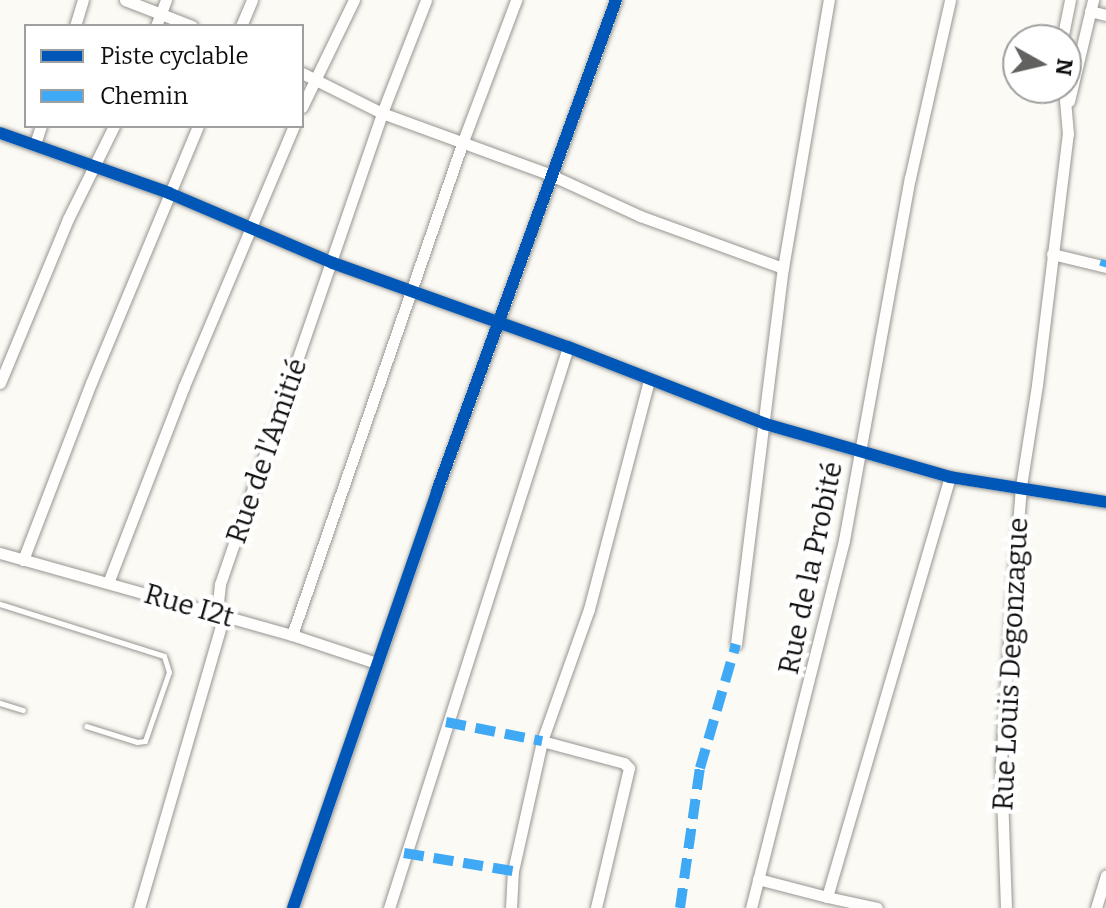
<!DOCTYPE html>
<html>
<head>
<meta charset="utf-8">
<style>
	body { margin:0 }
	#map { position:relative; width:1106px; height:908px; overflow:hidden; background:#fcfaf4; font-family:Bitter,serif }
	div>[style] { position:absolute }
	.roads { filter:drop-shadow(0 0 2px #969592) drop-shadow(0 0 2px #969592) }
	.lane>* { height:5px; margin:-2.5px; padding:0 2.5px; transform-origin:2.5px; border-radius:2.5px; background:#fffefd }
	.street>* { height:11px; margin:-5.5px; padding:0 5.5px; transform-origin:5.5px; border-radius:5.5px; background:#fffefd }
	.quiet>* { height:10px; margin-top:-5px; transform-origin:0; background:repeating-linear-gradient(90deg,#3fa9f5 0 20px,transparent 0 30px) }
	.cycleway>* { height:12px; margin:-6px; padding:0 6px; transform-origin:6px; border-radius:6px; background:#0057b8 }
	span { translate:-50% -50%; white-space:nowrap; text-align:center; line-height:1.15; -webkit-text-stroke:8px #fff; paint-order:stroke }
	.street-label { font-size:28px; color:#0f0f0f }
	.legend { position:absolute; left:24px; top:24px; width:280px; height:104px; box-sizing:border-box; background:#fff; border:2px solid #9f9f9f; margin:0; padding:10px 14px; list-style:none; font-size:24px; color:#0f0f0f }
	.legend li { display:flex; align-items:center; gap:16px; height:40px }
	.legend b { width:40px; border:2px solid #9f9f9f }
	.north { position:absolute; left:1002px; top:24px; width:80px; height:80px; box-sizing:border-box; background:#fff; border:2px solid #9f9f9f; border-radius:50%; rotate:98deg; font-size:22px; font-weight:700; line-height:32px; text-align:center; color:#0f0f0f }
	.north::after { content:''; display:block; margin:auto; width:28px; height:36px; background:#62615f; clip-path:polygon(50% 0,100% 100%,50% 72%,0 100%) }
</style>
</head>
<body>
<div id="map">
	<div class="roads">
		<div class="lane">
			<div style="left:0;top:604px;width:172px;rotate:17.6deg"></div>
			<div style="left:164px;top:656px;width:17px;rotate:73deg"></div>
			<div style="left:169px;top:672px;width:73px;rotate:109.2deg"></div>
			<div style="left:145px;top:741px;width:8px;rotate:173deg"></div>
			<div style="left:137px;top:742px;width:53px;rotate:-162.6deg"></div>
			<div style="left:0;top:703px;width:24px;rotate:17deg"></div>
		</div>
		<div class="street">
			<div style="left:125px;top:0;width:72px;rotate:21.2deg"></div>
			<div style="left:1090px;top:11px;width:16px;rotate:14deg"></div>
			<div style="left:75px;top:26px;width:27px;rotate:-73deg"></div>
			<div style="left:156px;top:26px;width:28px;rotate:-69deg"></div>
			<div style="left:241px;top:26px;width:28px;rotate:-67deg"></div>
			<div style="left:1062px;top:40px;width:41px;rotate:-78.7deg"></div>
			<div style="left:302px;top:73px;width:89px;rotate:26.6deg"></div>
			<div style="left:382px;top:113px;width:180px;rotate:20.1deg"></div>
			<div style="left:551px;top:175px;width:98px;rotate:24.7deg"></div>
			<div style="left:640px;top:216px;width:152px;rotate:20deg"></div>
			<div style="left:1069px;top:101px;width:104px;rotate:-76.6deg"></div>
			<div style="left:302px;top:107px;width:119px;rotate:-64.1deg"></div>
			<div style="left:0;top:133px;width:179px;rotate:19.5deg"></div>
			<div style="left:169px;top:193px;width:178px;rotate:23.1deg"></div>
			<div style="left:333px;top:263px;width:250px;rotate:19.7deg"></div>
			<div style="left:568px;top:347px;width:212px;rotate:21.3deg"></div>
			<div style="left:765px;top:424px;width:192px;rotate:16deg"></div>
			<div style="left:950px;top:477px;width:158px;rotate:9.1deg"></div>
			<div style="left:35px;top:144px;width:19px;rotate:-72deg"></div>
			<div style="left:1052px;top:254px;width:56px;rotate:13.5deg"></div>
			<div style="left:0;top:383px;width:178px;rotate:-67.5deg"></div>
			<div style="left:68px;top:219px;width:104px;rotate:-63.7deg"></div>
			<div style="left:0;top:553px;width:303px;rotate:15.7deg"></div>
			<div style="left:292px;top:635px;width:89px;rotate:18.4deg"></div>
			<div style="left:23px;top:560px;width:190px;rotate:-69deg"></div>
			<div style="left:91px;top:383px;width:278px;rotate:-67.4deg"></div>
			<div style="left:108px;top:583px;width:211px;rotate:-68.9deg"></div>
			<div style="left:184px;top:386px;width:282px;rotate:-67.1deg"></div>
			<div style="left:292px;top:635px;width:520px;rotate:-70.9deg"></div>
			<div style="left:462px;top:144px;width:154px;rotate:-69.4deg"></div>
			<div style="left:736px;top:644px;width:379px;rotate:-82.9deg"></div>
			<div style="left:783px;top:268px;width:272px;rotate:-80.3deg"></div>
			<div style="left:542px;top:741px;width:85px;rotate:15deg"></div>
			<div style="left:624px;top:763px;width:7px;rotate:45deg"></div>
			<div style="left:629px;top:768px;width:144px;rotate:103.3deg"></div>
			<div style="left:758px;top:879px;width:71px;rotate:14.6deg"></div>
			<div style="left:827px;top:897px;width:438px;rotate:-73.7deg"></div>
			<div style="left:827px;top:897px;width:51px;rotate:12.4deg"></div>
			<div style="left:139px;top:908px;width:304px;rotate:-73.8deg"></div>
			<div style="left:224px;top:616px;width:14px;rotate:-115deg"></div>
			<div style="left:218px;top:603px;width:19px;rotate:-84deg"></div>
			<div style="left:220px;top:584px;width:498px;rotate:-71deg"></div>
			<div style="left:382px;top:113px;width:121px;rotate:-68.7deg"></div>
			<div style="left:293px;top:908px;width:441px;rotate:-70.9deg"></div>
			<div style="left:437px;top:491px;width:523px;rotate:-69.97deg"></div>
			<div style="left:389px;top:908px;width:589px;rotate:-72.3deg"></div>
			<div style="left:511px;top:908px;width:37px;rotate:-87deg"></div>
			<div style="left:513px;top:871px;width:133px;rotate:-77.4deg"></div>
			<div style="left:542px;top:741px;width:140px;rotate:-70.4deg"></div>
			<div style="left:589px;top:609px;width:236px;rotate:-75.3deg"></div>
			<div style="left:751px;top:908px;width:380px;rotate:-75.8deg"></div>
			<div style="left:844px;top:540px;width:368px;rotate:-79.7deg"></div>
			<div style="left:910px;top:178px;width:182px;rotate:-77.3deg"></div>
			<div style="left:1006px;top:908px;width:145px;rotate:-92deg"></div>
			<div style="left:1001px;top:763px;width:152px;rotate:-86.2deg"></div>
			<div style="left:1011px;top:611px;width:125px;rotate:-85.4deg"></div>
			<div style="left:1021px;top:486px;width:102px;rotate:-81deg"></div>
			<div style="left:1037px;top:385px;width:253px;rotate:-83deg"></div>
			<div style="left:1068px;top:134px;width:46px;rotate:-95deg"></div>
			<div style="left:1096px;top:908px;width:34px;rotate:-73deg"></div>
		</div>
	</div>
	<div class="quiet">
		<div style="left:1104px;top:267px;width:7px;rotate:-74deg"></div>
		<div style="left:446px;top:722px;width:98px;rotate:11.2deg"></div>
		<div style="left:404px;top:853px;width:110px;rotate:9.4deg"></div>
		<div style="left:680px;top:908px;width:141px;rotate:-81.9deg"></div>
		<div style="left:700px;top:768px;width:129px;rotate:-73.8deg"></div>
	</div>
	<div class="cycleway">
		<div style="left:0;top:133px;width:179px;rotate:19.5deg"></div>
		<div style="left:169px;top:193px;width:178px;rotate:23.1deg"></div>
		<div style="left:333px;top:263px;width:250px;rotate:19.7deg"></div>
		<div style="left:568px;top:347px;width:212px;rotate:21.3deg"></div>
		<div style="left:765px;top:424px;width:192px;rotate:16deg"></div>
		<div style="left:950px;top:477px;width:158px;rotate:9.1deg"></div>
		<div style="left:293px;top:908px;width:441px;rotate:-70.9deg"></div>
		<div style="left:437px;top:491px;width:523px;rotate:-69.97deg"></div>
	</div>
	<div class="street-label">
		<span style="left:267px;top:451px;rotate:-71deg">Rue de l'Amitié</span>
		<span style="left:811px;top:568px;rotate:-78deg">Rue de la Probité</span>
		<span style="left:189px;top:606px;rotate:16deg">Rue I2t</span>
		<span style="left:1011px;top:664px;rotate:-87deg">Rue Louis Degonzague</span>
	</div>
	<ul class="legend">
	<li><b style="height:10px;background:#0057b8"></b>Piste cyclable</li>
	<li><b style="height:10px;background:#3fa9f5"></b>Chemin</li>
	</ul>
	<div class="north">N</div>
</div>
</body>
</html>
